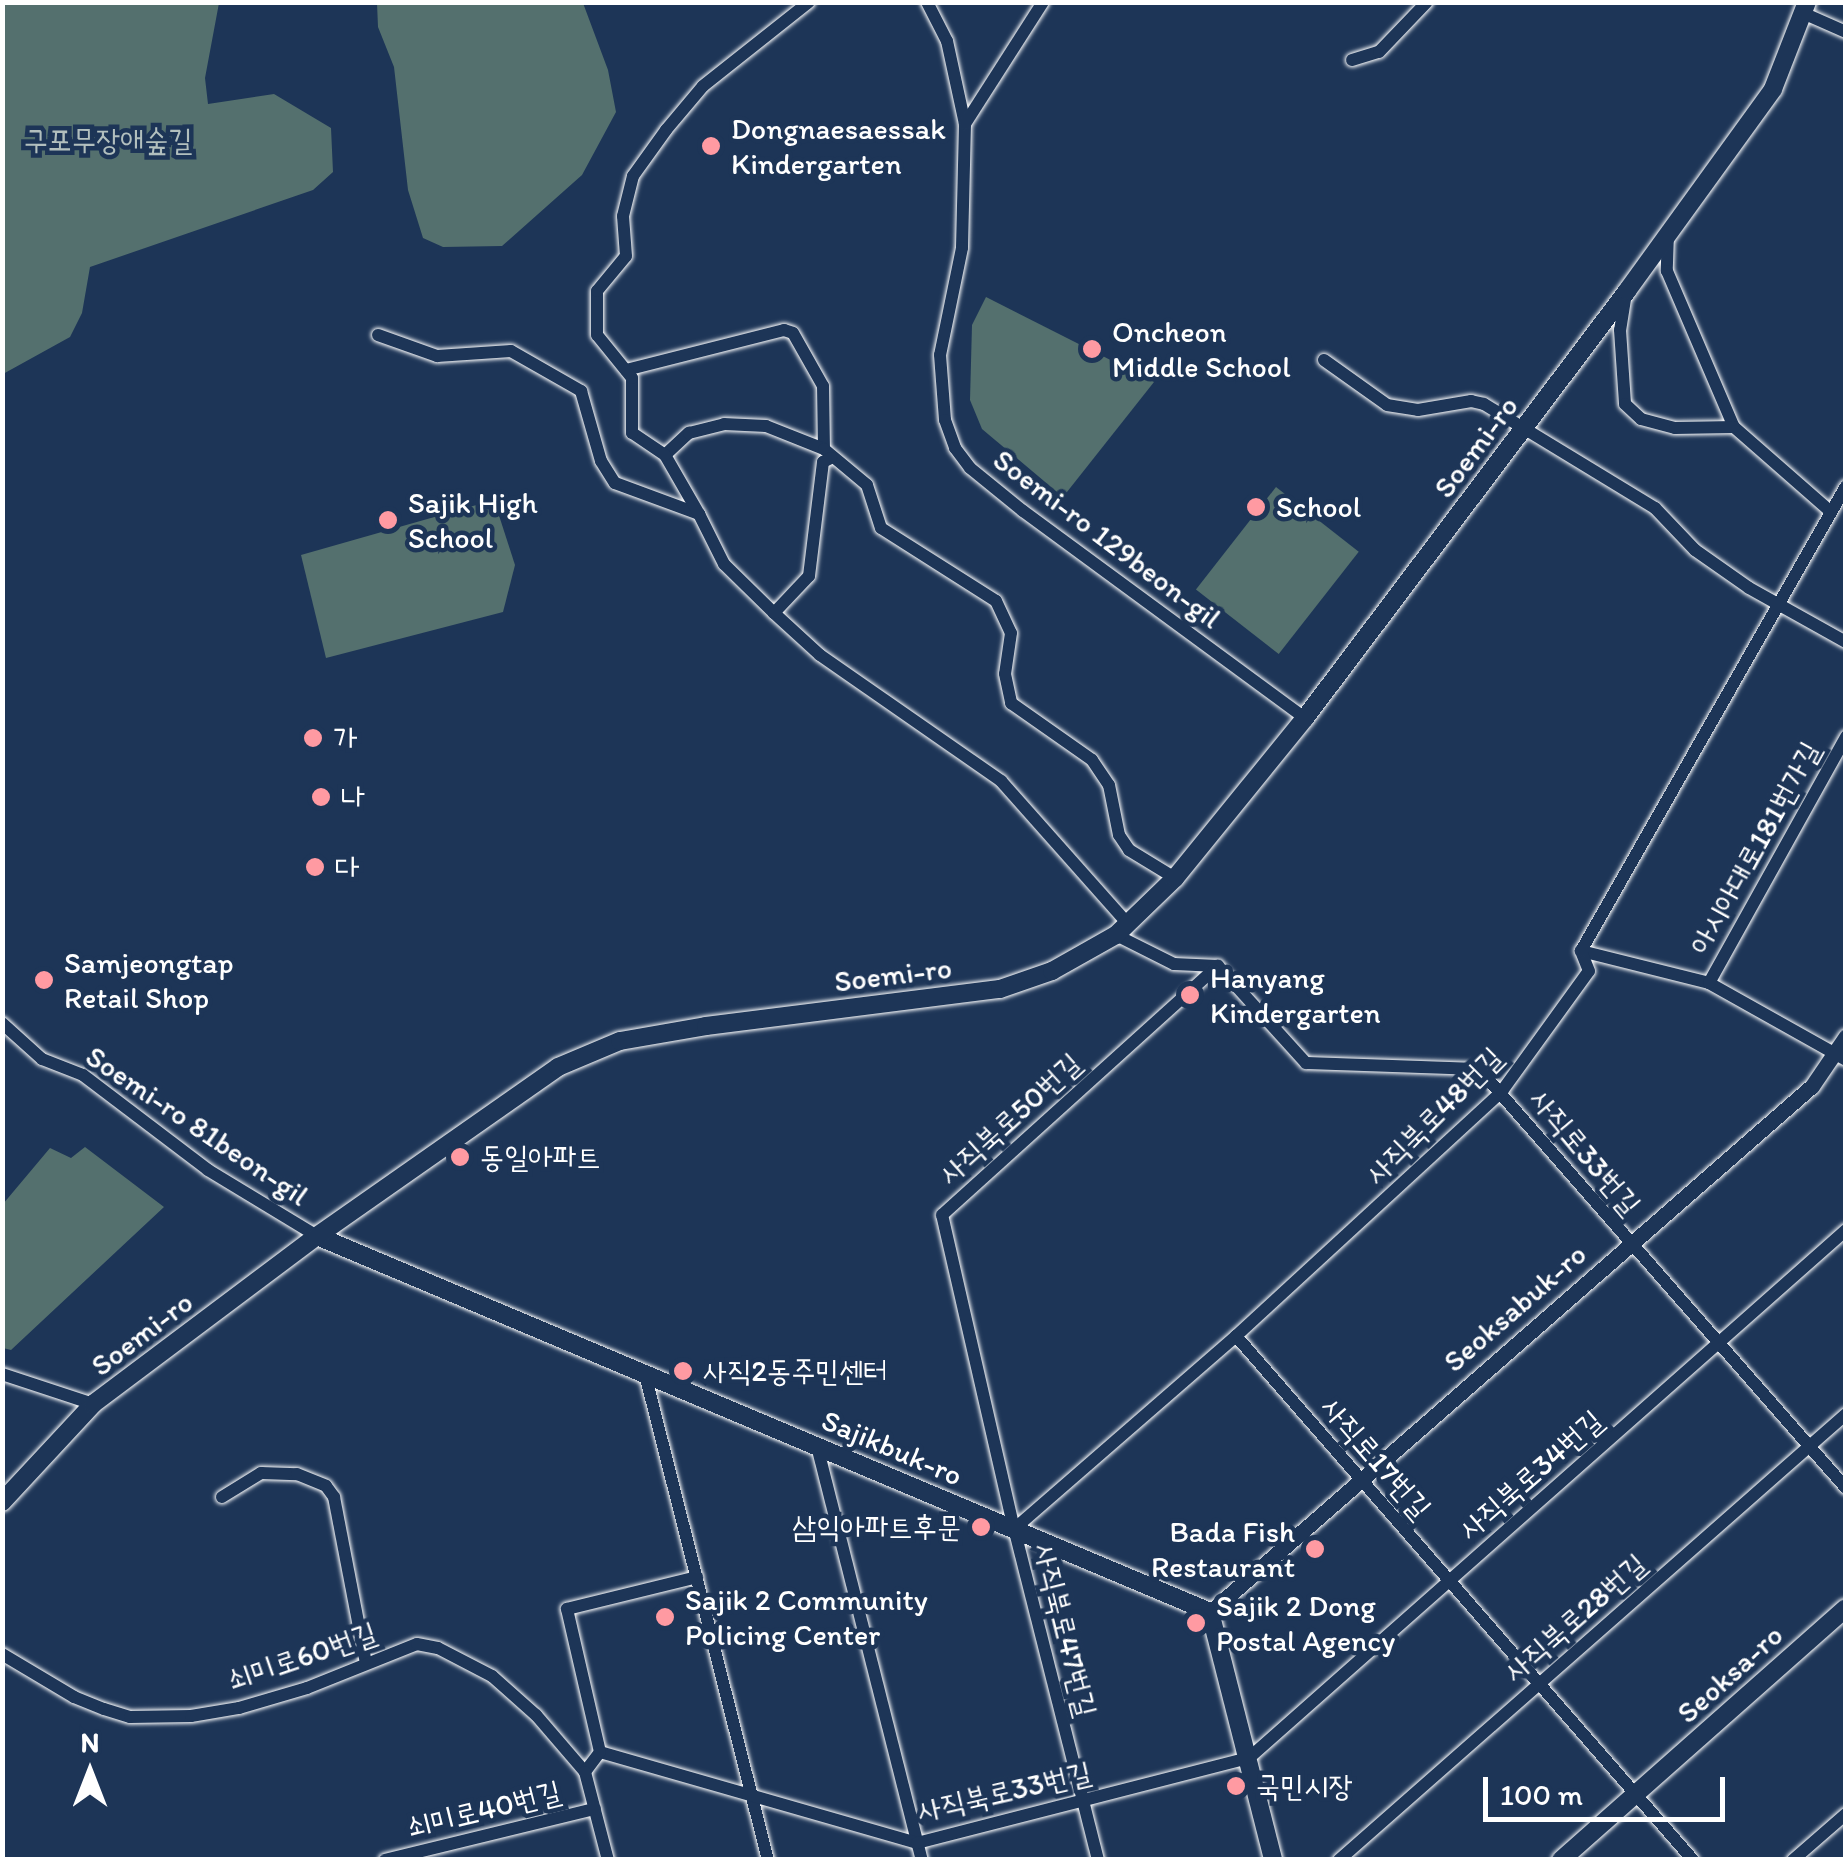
<!DOCTYPE html>
<html>
<head>
<meta charset="utf-8">
<style>
	body { margin:0 }
	#map { position:relative; width:1848px; height:1862px; overflow:hidden; background:#1d3557; font-family:Itim,"Poor Story",sans-serif }
	div>[style] { position:absolute }
	.green>* { inset:0; background:#54706e; transform-origin:0 0 }
	.roads { filter:drop-shadow(0 0 2px #fff) drop-shadow(0 0 2px #fff) }
	.minor>* { height:12px; margin:-6px; padding:0 6px; transform-origin:6px; border-radius:6px; background:#1d3557 }
	.tertiary>* { height:15px; margin:-7.5px; padding:0 7.5px; transform-origin:7.5px; border-radius:7.5px; background:#1d3557 }
	.secondary>* { height:18px; margin:-9px; padding:0 9px; transform-origin:9px; border-radius:9px; background:#1d3557 }
	.dots>* { width:28px; height:28px; translate:-50% -50%; box-sizing:border-box; border:5px solid #1d3557; border-radius:50% }
	span { translate:-50% -50%; white-space:nowrap; text-align:center; line-height:1.15; -webkit-text-stroke:9px #1d3557; paint-order:stroke }
	.poi-label { font-size:30px; color:#fff }
	.left { translate:0 -50%; text-align:left }
	.right { translate:-100% -50%; text-align:right }
	.park-label { font-size:30px; color:#b2bfbe }
	.street-label { font-size:30px; color:#fff }
	.frame { position:absolute; inset:0; border:5px solid #fff; pointer-events:none }
	.north { position:absolute; left:40px; top:1722px; width:100px; height:100px; -webkit-text-stroke:8px #1d3557; paint-order:stroke; rotate:0deg; font-size:28px; font-weight:700; line-height:40px; text-align:center; color:#fff }
	.north::after { content:''; display:block; margin:auto; width:35px; height:45px; background:#fff; clip-path:polygon(50% 0,100% 100%,50% 72%,0 100%) }
	.scale { position:absolute; left:1483px; top:1777px; width:242px; height:45px; box-sizing:border-box; border:5px solid #fff; border-top:0; padding-left:12px; font-size:30px; line-height:35px; white-space:nowrap; color:#fff; -webkit-text-stroke:8px #1d3557; paint-order:stroke }
</style>
</head>
<body>
<div id="map">
	<div class="green">
		<div style="clip-path:polygon(3px 2px,219px 3px,205px 78px,208px 104px,274px 94px,331px 128px,333px 172px,313px 190px,90px 267px,82px 313px,70px 337px,3px 374px)"></div>
		<div style="clip-path:polygon(377px 3px,583px 3px,608px 70px,616px 112px,582px 175px,502px 246px,443px 247px,423px 238px,408px 190px,394px 67px,378px 27px)"></div>
		<div style="clip-path:polygon(986px 297px,1154px 382px,1063px 497px,982px 429px,970px 400px,972px 325px)"></div>
		<div style="left:1276px;top:487px;width:105px;height:130px;rotate:38deg"></div>
		<div style="clip-path:polygon(494px 500px,515px 565px,503px 612px,326px 658px,301px 555px)"></div>
		<div style="clip-path:polygon(85px 1147px,164px 1207px,11px 1350px,3px 1348px,3px 1204px,50px 1148px,71px 1158px)"></div>
	</div>
	<div class="roads">
		<div class="minor">
			<div style="left:927px;top:2px;width:44px;rotate:62.9deg"></div>
			<div style="left:947px;top:41px;width:85px;rotate:77.8deg"></div>
			<div style="left:965px;top:124px;width:124px;rotate:91.4deg"></div>
			<div style="left:962px;top:248px;width:109px;rotate:101.6deg"></div>
			<div style="left:940px;top:355px;width:65px;rotate:85.6deg"></div>
			<div style="left:945px;top:420px;width:30px;rotate:70deg"></div>
			<div style="left:955px;top:448px;width:25px;rotate:53deg"></div>
			<div style="left:970px;top:468px;width:68px;rotate:39.1deg"></div>
			<div style="left:1023px;top:511px;width:350px;rotate:36.3deg"></div>
			<div style="left:1805px;top:14px;width:45px;rotate:23.7deg"></div>
			<div style="left:1352px;top:60px;width:28px;rotate:-17deg"></div>
			<div style="left:1379px;top:52px;width:69px;rotate:-46.2deg"></div>
			<div style="left:965px;top:124px;width:145px;rotate:-57.4deg"></div>
			<div style="left:1668px;top:234px;width:37px;rotate:92deg"></div>
			<div style="left:1667px;top:271px;width:170px;rotate:66.8deg"></div>
			<div style="left:1734px;top:427px;width:129px;rotate:41.2deg"></div>
			<div style="left:1626px;top:293px;width:37px;rotate:99deg"></div>
			<div style="left:1620px;top:330px;width:74px;rotate:86.1deg"></div>
			<div style="left:1625px;top:404px;width:22px;rotate:43deg"></div>
			<div style="left:1641px;top:419px;width:35px;rotate:15deg"></div>
			<div style="left:1675px;top:428px;width:59px;rotate:-1deg"></div>
			<div style="left:378px;top:335px;width:63px;rotate:19.6deg"></div>
			<div style="left:437px;top:356px;width:74px;rotate:-3.9deg"></div>
			<div style="left:511px;top:351px;width:81px;rotate:29.7deg"></div>
			<div style="left:581px;top:391px;width:73px;rotate:74.1deg"></div>
			<div style="left:601px;top:461px;width:26px;rotate:58deg"></div>
			<div style="left:615px;top:483px;width:90px;rotate:20.3deg"></div>
			<div style="left:699px;top:514px;width:56px;rotate:63.4deg"></div>
			<div style="left:724px;top:564px;width:70px;rotate:44.4deg"></div>
			<div style="left:774px;top:613px;width:62px;rotate:42.4deg"></div>
			<div style="left:820px;top:655px;width:221px;rotate:34.8deg"></div>
			<div style="left:1001px;top:781px;width:191px;rotate:48.4deg"></div>
			<div style="left:1324px;top:360px;width:77px;rotate:35.5deg"></div>
			<div style="left:1387px;top:405px;width:31px;rotate:9deg"></div>
			<div style="left:1418px;top:410px;width:54px;rotate:-9.6deg"></div>
			<div style="left:1471px;top:401px;width:13px;rotate:13deg"></div>
			<div style="left:1484px;top:404px;width:200px;rotate:31.3deg"></div>
			<div style="left:1655px;top:508px;width:58px;rotate:46.4deg"></div>
			<div style="left:1695px;top:550px;width:66px;rotate:35.1deg"></div>
			<div style="left:1749px;top:588px;width:111px;rotate:29.1deg"></div>
			<div style="left:626px;top:370px;width:163px;rotate:-14.2deg"></div>
			<div style="left:784px;top:330px;width:9px;rotate:18deg"></div>
			<div style="left:793px;top:333px;width:61px;rotate:60.5deg"></div>
			<div style="left:823px;top:386px;width:63px;rotate:89.1deg"></div>
			<div style="left:665px;top:455px;width:33px;rotate:-43deg"></div>
			<div style="left:689px;top:433px;width:36px;rotate:-14deg"></div>
			<div style="left:724px;top:424px;width:42px;rotate:2.7deg"></div>
			<div style="left:766px;top:426px;width:62px;rotate:21.6deg"></div>
			<div style="left:824px;top:449px;width:56px;rotate:39.9deg"></div>
			<div style="left:867px;top:485px;width:45px;rotate:72deg"></div>
			<div style="left:881px;top:528px;width:136px;rotate:32.4deg"></div>
			<div style="left:996px;top:601px;width:35px;rotate:65deg"></div>
			<div style="left:1011px;top:633px;width:41px;rotate:98.3deg"></div>
			<div style="left:1005px;top:674px;width:30px;rotate:78deg"></div>
			<div style="left:1011px;top:703px;width:99px;rotate:35.1deg"></div>
			<div style="left:1092px;top:760px;width:30px;rotate:56deg"></div>
			<div style="left:1109px;top:785px;width:51px;rotate:78.7deg"></div>
			<div style="left:1119px;top:835px;width:18px;rotate:56deg"></div>
			<div style="left:1129px;top:850px;width:54px;rotate:31.3deg"></div>
			<div style="left:699px;top:514px;width:68px;rotate:-120deg"></div>
			<div style="left:665px;top:455px;width:40px;rotate:-146deg"></div>
			<div style="left:632px;top:433px;width:55px;rotate:-90deg"></div>
			<div style="left:632px;top:378px;width:55px;rotate:-129.1deg"></div>
			<div style="left:597px;top:335px;width:44px;rotate:-90deg"></div>
			<div style="left:597px;top:291px;width:45px;rotate:-50.4deg"></div>
			<div style="left:626px;top:256px;width:40px;rotate:-94.3deg"></div>
			<div style="left:623px;top:216px;width:41px;rotate:-76deg"></div>
			<div style="left:633px;top:176px;width:57px;rotate:-54.3deg"></div>
			<div style="left:666px;top:130px;width:57px;rotate:-49.9deg"></div>
			<div style="left:703px;top:86px;width:135px;rotate:-38.4deg"></div>
			<div style="left:774px;top:613px;width:51px;rotate:-46.6deg"></div>
			<div style="left:809px;top:576px;width:115px;rotate:-83deg"></div>
			<div style="left:823px;top:462px;width:9px;rotate:-27deg"></div>
			<div style="left:1116px;top:935px;width:65px;rotate:26.6deg"></div>
			<div style="left:1174px;top:964px;width:44px;rotate:2.6deg"></div>
			<div style="left:1218px;top:966px;width:131px;rotate:47.8deg"></div>
			<div style="left:1306px;top:1063px;width:173px;rotate:2deg"></div>
			<div style="left:1479px;top:1069px;width:557px;rotate:48.79deg"></div>
			<div style="left:1581px;top:951px;width:132px;rotate:14deg"></div>
			<div style="left:1709px;top:983px;width:157px;rotate:29.3deg"></div>
			<div style="left:1709px;top:983px;width:282px;rotate:-60.9deg"></div>
			<div style="left:2px;top:1023px;width:54px;rotate:42deg"></div>
			<div style="left:42px;top:1059px;width:44px;rotate:21.3deg"></div>
			<div style="left:83px;top:1075px;width:157px;rotate:37.2deg"></div>
			<div style="left:208px;top:1170px;width:127px;rotate:31.2deg"></div>
			<div style="left:1236px;top:1336px;width:695px;rotate:48.91deg"></div>
			<div style="left:2px;top:1374px;width:96px;rotate:18.2deg"></div>
			<div style="left:645px;top:1374px;width:501px;rotate:75.8deg"></div>
			<div style="left:817px;top:1446px;width:427px;rotate:75.8deg"></div>
			<div style="left:222px;top:1497px;width:46px;rotate:-31.6deg"></div>
			<div style="left:261px;top:1473px;width:36px;rotate:2deg"></div>
			<div style="left:297px;top:1474px;width:31px;rotate:22deg"></div>
			<div style="left:326px;top:1486px;width:14px;rotate:54deg"></div>
			<div style="left:334px;top:1497px;width:169px;rotate:79.1deg"></div>
			<div style="left:1014px;top:1529px;width:294px;rotate:-41deg"></div>
			<div style="left:1236px;top:1336px;width:362px;rotate:-42.6deg"></div>
			<div style="left:1502px;top:1091px;width:148px;rotate:-54.1deg"></div>
			<div style="left:1589px;top:971px;width:22px;rotate:-112deg"></div>
			<div style="left:1581px;top:951px;width:535px;rotate:-60.32deg"></div>
			<div style="left:2px;top:1654px;width:84px;rotate:30.8deg"></div>
			<div style="left:74px;top:1697px;width:32px;rotate:22deg"></div>
			<div style="left:104px;top:1709px;width:27px;rotate:17deg"></div>
			<div style="left:130px;top:1717px;width:61px;rotate:-0.9deg"></div>
			<div style="left:191px;top:1716px;width:49px;rotate:-9.5deg"></div>
			<div style="left:239px;top:1708px;width:71px;rotate:-16.4deg"></div>
			<div style="left:307px;top:1688px;width:118px;rotate:-21.8deg"></div>
			<div style="left:417px;top:1644px;width:21px;rotate:11deg"></div>
			<div style="left:438px;top:1648px;width:61px;rotate:27.4deg"></div>
			<div style="left:492px;top:1676px;width:59px;rotate:41.6deg"></div>
			<div style="left:536px;top:1715px;width:75px;rotate:49.3deg"></div>
			<div style="left:600px;top:1752px;width:330px;rotate:16deg"></div>
			<div style="left:917px;top:1843px;width:343px;rotate:-14.4deg"></div>
			<div style="left:1249px;top:1758px;width:797px;rotate:-41.49deg"></div>
			<div style="left:600px;top:1752px;width:147px;rotate:-103deg"></div>
			<div style="left:567px;top:1609px;width:134px;rotate:-13.8deg"></div>
			<div style="left:600px;top:1752px;width:25px;rotate:127deg"></div>
			<div style="left:585px;top:1772px;width:91px;rotate:75.4deg"></div>
			<div style="left:385px;top:1860px;width:216px;rotate:-13.7deg"></div>
			<div style="left:1098px;top:1860px;width:341px;rotate:-104.2deg"></div>
			<div style="left:1014px;top:1529px;width:322px;rotate:-102.9deg"></div>
			<div style="left:942px;top:1215px;width:372px;rotate:-42.1deg"></div>
			<div style="left:1339px;top:1860px;width:675px;rotate:-41.34deg"></div>
			<div style="left:1793px;top:1860px;width:70px;rotate:-41deg"></div>
		</div>
		<div class="tertiary">
			<div style="left:1210px;top:1612px;width:799px;rotate:-41.15deg"></div>
			<div style="left:1812px;top:1086px;width:60px;rotate:-55.8deg"></div>
		</div>
		<div class="secondary">
			<div style="left:317px;top:1236px;width:969px;rotate:22.83deg"></div>
			<div style="left:1210px;top:1612px;width:256px;rotate:75.7deg"></div>
			<div style="left:2px;top:1502px;width:134px;rotate:-47.1deg"></div>
			<div style="left:93px;top:1404px;width:280px;rotate:-36.9deg"></div>
			<div style="left:317px;top:1236px;width:294px;rotate:-35deg"></div>
			<div style="left:558px;top:1067px;width:67px;rotate:-22.8deg"></div>
			<div style="left:620px;top:1041px;width:87px;rotate:-9.9deg"></div>
			<div style="left:706px;top:1026px;width:296px;rotate:-7.2deg"></div>
			<div style="left:1000px;top:989px;width:55px;rotate:-19.1deg"></div>
			<div style="left:1052px;top:971px;width:73px;rotate:-29.4deg"></div>
			<div style="left:1116px;top:935px;width:82px;rotate:-44deg"></div>
			<div style="left:1175px;top:878px;width:206px;rotate:-50.9deg"></div>
			<div style="left:1305px;top:718px;width:535px;rotate:-52.98deg"></div>
			<div style="left:1627px;top:291px;width:249px;rotate:-54.1deg"></div>
			<div style="left:1773px;top:89px;width:93px;rotate:-68.7deg"></div>
			<div style="left:1561px;top:1860px;width:380px;rotate:-41.5deg"></div>
		</div>
	</div>
	<div class="dots">
		<div style="left:711px;top:146px;background:#ff9aa2"></div>
		<div style="left:1092px;top:349px;background:#ff9aa2"></div>
		<div style="left:1256px;top:507px;background:#ff9aa2"></div>
		<div style="left:388px;top:520px;background:#ff9aa2"></div>
		<div style="left:313px;top:738px;background:#ff9aa2"></div>
		<div style="left:321px;top:797px;background:#ff9aa2"></div>
		<div style="left:315px;top:867px;background:#ff9aa2"></div>
		<div style="left:44px;top:980px;background:#ff9aa2"></div>
		<div style="left:1190px;top:995px;background:#ff9aa2"></div>
		<div style="left:460px;top:1157px;background:#ff9aa2"></div>
		<div style="left:683px;top:1371px;background:#ff9aa2"></div>
		<div style="left:981px;top:1527px;background:#ff9aa2"></div>
		<div style="left:1315px;top:1549px;background:#ff9aa2"></div>
		<div style="left:665px;top:1617px;background:#ff9aa2"></div>
		<div style="left:1196px;top:1623px;background:#ff9aa2"></div>
		<div style="left:1236px;top:1786px;background:#ff9aa2"></div>
	</div>
	<div class="poi-label">
		<span class="left" style="left:731px;top:146px">Dongnaesaessak<br>Kindergarten</span>
		<span class="left" style="left:1112px;top:349px">Oncheon<br>Middle School</span>
		<span class="left" style="left:408px;top:520px">Sajik High<br>School</span>
		<span class="left" style="left:1276px;top:507px">School</span>
		<span class="left" style="left:333px;top:738px">가</span>
		<span class="left" style="left:341px;top:797px">나</span>
		<span class="left" style="left:335px;top:867px">다</span>
		<span class="left" style="left:64px;top:980px">Samjeongtap<br>Retail Shop</span>
		<span class="left" style="left:1210px;top:995px">Hanyang<br>Kindergarten</span>
		<span class="left" style="left:480px;top:1157px">동일아파트</span>
		<span class="left" style="left:703px;top:1371px">사직2동주민센터</span>
		<span class="right" style="left:961px;top:1527px">삼익아파트후문</span>
		<span class="right" style="left:1295px;top:1549px">Bada Fish<br>Restaurant</span>
		<span class="left" style="left:685px;top:1617px">Sajik 2 Community<br>Policing Center</span>
		<span class="left" style="left:1216px;top:1623px">Sajik 2 Dong<br>Postal Agency</span>
		<span class="left" style="left:1256px;top:1786px">국민시장</span>
	</div>
	<div class="park-label">
		<span style="left:108px;top:140px">구포무장애숲길</span>
	</div>
	<div class="street-label">
		<span style="left:1476px;top:447px;rotate:-53deg">Soemi-ro</span>
		<span style="left:1107px;top:539px;rotate:37deg">Soemi-ro 129beon-gil</span>
		<span style="left:1755px;top:848px;rotate:-61deg">아시아대로181번가길</span>
		<span style="left:893px;top:975px;rotate:-7deg">Soemi-ro</span>
		<span style="left:1434px;top:1116px;rotate:-45deg">사직북로48번길</span>
		<span style="left:1010px;top:1119px;rotate:-42deg">사직북로50번길</span>
		<span style="left:197px;top:1126px;rotate:34deg">Soemi-ro 81beon-gil</span>
		<span style="left:1585px;top:1152px;rotate:50deg">사직로33번길</span>
		<span style="left:1515px;top:1308px;rotate:-41deg">Seoksabuk-ro</span>
		<span style="left:142px;top:1334px;rotate:-37deg">Soemi-ro</span>
		<span style="left:892px;top:1448px;rotate:23deg">Sajikbuk-ro</span>
		<span style="left:1376px;top:1458px;rotate:49deg">사직로17번길</span>
		<span style="left:1531px;top:1475px;rotate:-41deg">사직북로34번길</span>
		<span style="left:1575px;top:1618px;rotate:-41deg">사직북로28번길</span>
		<span style="left:1065px;top:1630px;rotate:76deg">사직북로47번길</span>
		<span style="left:302px;top:1657px;rotate:-19deg">쇠미로60번길</span>
		<span style="left:1730px;top:1674px;rotate:-42deg">Seoksa-ro</span>
		<span style="left:1004px;top:1792px;rotate:-13deg">사직북로33번길</span>
		<span style="left:484px;top:1810px;rotate:-14deg">쇠미로40번길</span>
	</div>
	<div class="frame"></div>
	<div class="north">N</div>
	<div class="scale">100 m</div>
</div>
</body>
</html>
